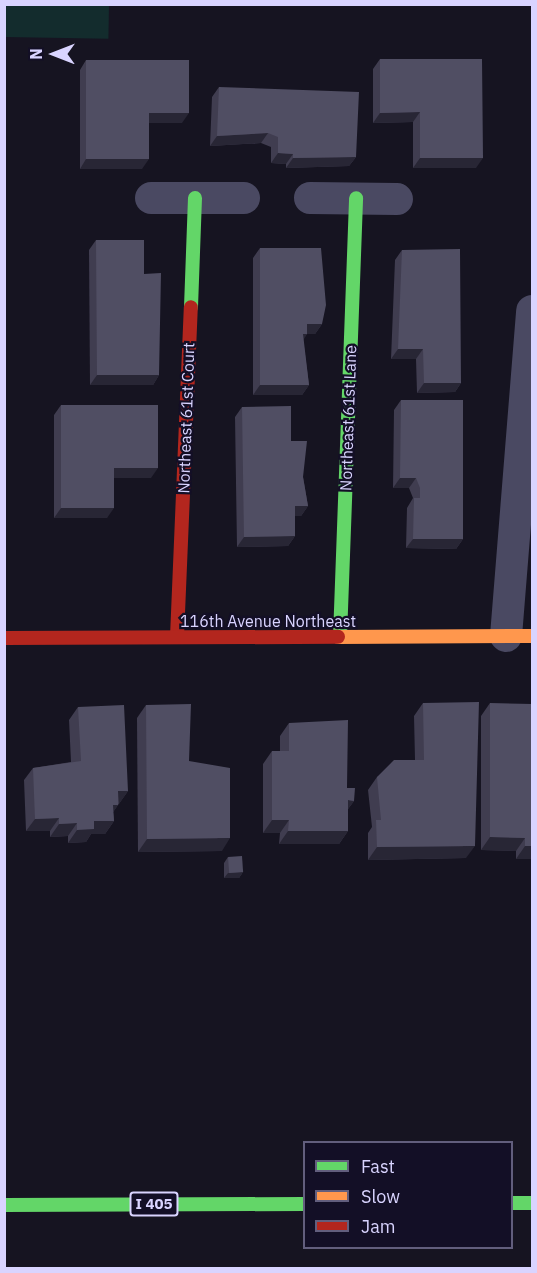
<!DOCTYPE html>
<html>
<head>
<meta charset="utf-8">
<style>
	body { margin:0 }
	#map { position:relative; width:537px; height:1273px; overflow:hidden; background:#161421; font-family:"IBM Plex Sans",sans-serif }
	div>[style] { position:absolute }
	.green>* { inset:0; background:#132c2d; transform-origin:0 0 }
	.street>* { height:32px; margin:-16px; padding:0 16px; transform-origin:16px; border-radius:16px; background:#4a4962 }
	.fast>* { height:14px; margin:-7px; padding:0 7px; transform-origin:7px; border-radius:7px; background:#63d668 }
	.slow>* { height:14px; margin:-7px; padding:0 7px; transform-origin:7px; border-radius:7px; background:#ff974d }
	.jam>* { height:14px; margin:-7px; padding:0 7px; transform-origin:7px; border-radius:7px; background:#b3261e }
	.wall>* { inset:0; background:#403d50 }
	.shaded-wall>* { inset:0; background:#282635 }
	.building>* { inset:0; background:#504e63; transform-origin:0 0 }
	span { translate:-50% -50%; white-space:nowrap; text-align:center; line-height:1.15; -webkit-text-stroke:4.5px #130f26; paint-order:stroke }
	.shield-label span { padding:2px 4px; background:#130f26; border:2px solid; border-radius:4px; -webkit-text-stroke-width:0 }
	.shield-label { font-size:15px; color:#d9d4ff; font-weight:700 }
	.street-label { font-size:16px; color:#d9d4ff }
	.frame { position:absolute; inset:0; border:6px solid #d9d4ff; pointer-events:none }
	.legend { position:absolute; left:303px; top:1141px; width:210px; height:108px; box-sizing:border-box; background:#130f26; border:2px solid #625e7d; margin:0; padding:8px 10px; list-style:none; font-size:18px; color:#d9d4ff }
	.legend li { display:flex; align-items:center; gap:12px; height:30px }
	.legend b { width:30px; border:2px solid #625e7d }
	.north { position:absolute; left:24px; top:24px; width:60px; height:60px; -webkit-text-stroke:4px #130f26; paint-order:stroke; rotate:270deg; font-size:16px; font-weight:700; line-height:24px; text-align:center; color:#d9d4ff }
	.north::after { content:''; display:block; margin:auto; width:21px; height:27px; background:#d9d4ff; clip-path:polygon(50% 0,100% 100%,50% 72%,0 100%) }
</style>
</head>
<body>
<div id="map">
	<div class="green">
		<div style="left:5px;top:4px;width:104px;height:33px;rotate:1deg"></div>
	</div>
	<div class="street">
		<div style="left:151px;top:198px;width:93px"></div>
		<div style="left:310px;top:198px;width:87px;rotate:0.7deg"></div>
		<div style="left:506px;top:636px;width:326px;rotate:-85.4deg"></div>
	</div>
	<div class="fast">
		<div style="left:191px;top:307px;width:109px;rotate:-87.9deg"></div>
		<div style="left:340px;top:637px;width:439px;rotate:-87.9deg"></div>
		<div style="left:512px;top:1203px;width:20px"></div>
		<div style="left:4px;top:1205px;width:300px;rotate:-0.2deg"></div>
	</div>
	<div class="slow">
		<div style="left:338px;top:637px;width:194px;rotate:-0.3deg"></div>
	</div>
	<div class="jam">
		<div style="left:177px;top:637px;width:330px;rotate:-87.6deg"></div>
		<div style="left:4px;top:638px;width:334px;rotate:-0.2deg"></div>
	</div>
	<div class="wall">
		<div style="clip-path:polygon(380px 59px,476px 168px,413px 168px,413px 122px,373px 123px,373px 69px)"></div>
		<div style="clip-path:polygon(86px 60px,182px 123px,149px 123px,142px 169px,80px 169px,80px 70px)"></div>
		<div style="clip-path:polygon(219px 87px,356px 157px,349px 166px,286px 168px,286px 164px,271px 163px,271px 147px,261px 143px,210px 146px,212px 97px)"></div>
		<div style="clip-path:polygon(96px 240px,144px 274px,159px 375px,153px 385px,90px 385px,89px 250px)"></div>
		<div style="clip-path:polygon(260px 248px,322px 324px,315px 334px,307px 334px,303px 339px,309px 385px,302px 395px,253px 395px,253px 258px)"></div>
		<div style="clip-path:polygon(402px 250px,461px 383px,455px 392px,417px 393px,416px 359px,391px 359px,395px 260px)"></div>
		<div style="clip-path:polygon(401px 400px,463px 539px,456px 549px,406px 548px,407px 508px,413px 498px,409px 488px,393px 488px,394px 410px)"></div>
		<div style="clip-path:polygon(61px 405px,151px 478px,114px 478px,107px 518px,54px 518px,54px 415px)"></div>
		<div style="clip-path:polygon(242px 407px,291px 441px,303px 477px,308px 506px,301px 516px,295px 516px,295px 536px,288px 546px,237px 547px,235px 417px)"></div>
		<div style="clip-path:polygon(423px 703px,466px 858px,368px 860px,368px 833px,372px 827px,368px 790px,377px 777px,415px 760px,414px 716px)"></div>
		<div style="clip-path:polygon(490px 703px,532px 859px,516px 859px,516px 851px,481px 850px,481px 716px)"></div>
		<div style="clip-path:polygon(146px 705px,189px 761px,222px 851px,138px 852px,137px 718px)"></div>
		<div style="clip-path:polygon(78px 707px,128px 791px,113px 812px,114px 821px,105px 834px,91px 834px,86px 842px,68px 843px,68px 836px,50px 837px,50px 831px,26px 831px,24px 780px,33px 768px,71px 762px,69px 720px)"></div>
		<div style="clip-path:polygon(289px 723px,347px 788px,354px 801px,348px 809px,348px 831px,339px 844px,279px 844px,280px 833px,263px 833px,263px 764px,272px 751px,280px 751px,280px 736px)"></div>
		<div style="clip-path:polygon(228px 857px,243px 872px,239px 878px,224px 878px,224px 863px)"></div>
	</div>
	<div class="shaded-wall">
		<div style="clip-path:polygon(420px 112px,413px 122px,373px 123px,380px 113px)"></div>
		<div style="clip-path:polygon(149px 113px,189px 113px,182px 123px,142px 123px)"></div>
		<div style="clip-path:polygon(268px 133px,261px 143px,210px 146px,217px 136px)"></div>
		<div style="clip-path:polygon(278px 153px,293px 154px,286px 164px,271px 163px)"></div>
		<div style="clip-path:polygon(356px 157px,349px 166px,286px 168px,293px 158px)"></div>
		<div style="clip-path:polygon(420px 158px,483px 158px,476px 168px,413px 168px)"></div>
		<div style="clip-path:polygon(86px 159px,149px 159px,142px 169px,80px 169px)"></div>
		<div style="clip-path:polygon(307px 324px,322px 324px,315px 334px,307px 334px,301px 344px,296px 344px)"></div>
		<div style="clip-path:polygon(398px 349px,423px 349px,416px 359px,391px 359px)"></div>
		<div style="clip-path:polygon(97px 375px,159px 375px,153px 385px,90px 385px)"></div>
		<div style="clip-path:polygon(424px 383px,461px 383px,455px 392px,417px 393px)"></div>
		<div style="clip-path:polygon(260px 385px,309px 385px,302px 395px,253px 395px)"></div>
		<div style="clip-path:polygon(114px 468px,158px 468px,151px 478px,107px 478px)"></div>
		<div style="clip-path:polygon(400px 478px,416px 478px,409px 488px,393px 488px)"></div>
		<div style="clip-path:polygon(295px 506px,308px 506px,301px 516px,288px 516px)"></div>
		<div style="clip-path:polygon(61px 508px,114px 508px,107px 518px,54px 518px)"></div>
		<div style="clip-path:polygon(295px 536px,288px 546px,237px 547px,244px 537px)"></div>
		<div style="clip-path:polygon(413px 539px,463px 539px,456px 549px,406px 548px)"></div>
		<div style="clip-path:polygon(118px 791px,128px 791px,119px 804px)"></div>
		<div style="clip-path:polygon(348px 800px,354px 801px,345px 813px)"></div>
		<div style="clip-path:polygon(113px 805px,118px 805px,109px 818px)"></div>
		<div style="clip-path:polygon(59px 818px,50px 831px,26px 831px,35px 819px)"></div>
		<div style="clip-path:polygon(272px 820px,289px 820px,280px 833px,263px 833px)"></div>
		<div style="clip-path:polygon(94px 821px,114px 821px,105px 834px,91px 834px,86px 842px,68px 843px,77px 830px)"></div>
		<div style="clip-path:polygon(77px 823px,68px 836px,50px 837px,59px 824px)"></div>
		<div style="clip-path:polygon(288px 831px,348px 831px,339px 844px,279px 844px)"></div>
		<div style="clip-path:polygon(490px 837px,525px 838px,516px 851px,481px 850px)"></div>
		<div style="clip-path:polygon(230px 838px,222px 851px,138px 852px,147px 839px)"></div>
		<div style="clip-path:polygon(475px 846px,466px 858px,368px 860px,377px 847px)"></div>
		<div style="clip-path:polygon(525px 846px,532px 846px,532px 859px,516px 859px)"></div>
		<div style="clip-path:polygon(243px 872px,239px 878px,224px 878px,228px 873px)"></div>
	</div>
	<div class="building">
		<div style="clip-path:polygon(380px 59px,482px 59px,483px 158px,420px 158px,420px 112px,380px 113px)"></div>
		<div style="clip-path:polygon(86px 60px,189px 60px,189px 113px,149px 113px,149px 159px,86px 159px)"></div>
		<div style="clip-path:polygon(219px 87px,359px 92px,356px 157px,293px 158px,293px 154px,278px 153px,278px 137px,268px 133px,217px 136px)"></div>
		<div style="clip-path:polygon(96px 240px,144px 240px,144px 274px,161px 273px,159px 375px,97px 375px)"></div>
		<div style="clip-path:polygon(260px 248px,321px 248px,326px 305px,322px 324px,307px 324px,307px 334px,303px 334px,309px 385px,260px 385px)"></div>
		<div style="clip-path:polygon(460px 249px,461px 383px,424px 383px,423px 349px,398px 349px,402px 250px)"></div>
		<div style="clip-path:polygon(401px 400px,463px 400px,463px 539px,413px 539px,414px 498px,420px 498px,420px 488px,416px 478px,400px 478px)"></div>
		<div style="clip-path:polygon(61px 405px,158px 405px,158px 468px,114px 468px,114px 508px,61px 508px)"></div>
		<div style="clip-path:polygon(291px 406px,291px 441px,307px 441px,303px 477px,308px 506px,295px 506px,295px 536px,244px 537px,242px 407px)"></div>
		<div style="clip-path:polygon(479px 702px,475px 846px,377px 847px,376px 820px,381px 820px,377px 777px,394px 760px,424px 760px,423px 703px)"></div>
		<div style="clip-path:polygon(490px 703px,532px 704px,532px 846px,525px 846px,525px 838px,490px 837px)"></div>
		<div style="clip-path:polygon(191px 704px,189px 761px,230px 768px,230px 838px,147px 839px,146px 705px)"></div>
		<div style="clip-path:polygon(124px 705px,128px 791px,118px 791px,118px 805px,113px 805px,114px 821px,94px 821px,94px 829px,77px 830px,77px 823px,59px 824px,59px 818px,35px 819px,33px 768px,81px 761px,78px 707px)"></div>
		<div style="left:4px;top:720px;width:2px;height:112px"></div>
		<div style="clip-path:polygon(348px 720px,347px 788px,355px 788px,354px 801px,348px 800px,348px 831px,288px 831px,289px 820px,272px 820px,272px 751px,289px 751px,289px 723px)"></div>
		<div style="left:242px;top:856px;width:16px;height:14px;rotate:86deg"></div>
	</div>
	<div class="shield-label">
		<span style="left:154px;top:1204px">I 405</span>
	</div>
	<div class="street-label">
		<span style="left:186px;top:418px;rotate:-88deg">Northeast 61st Court</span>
		<span style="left:348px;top:418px;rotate:-88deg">Northeast 61st Lane</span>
		<span style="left:268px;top:621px">116th Avenue Northeast</span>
	</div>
	<div class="frame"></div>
	<ul class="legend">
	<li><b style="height:8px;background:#63d668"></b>Fast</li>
	<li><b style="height:8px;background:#ff974d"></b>Slow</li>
	<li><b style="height:8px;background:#b3261e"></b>Jam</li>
	</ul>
	<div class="north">N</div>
</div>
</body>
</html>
